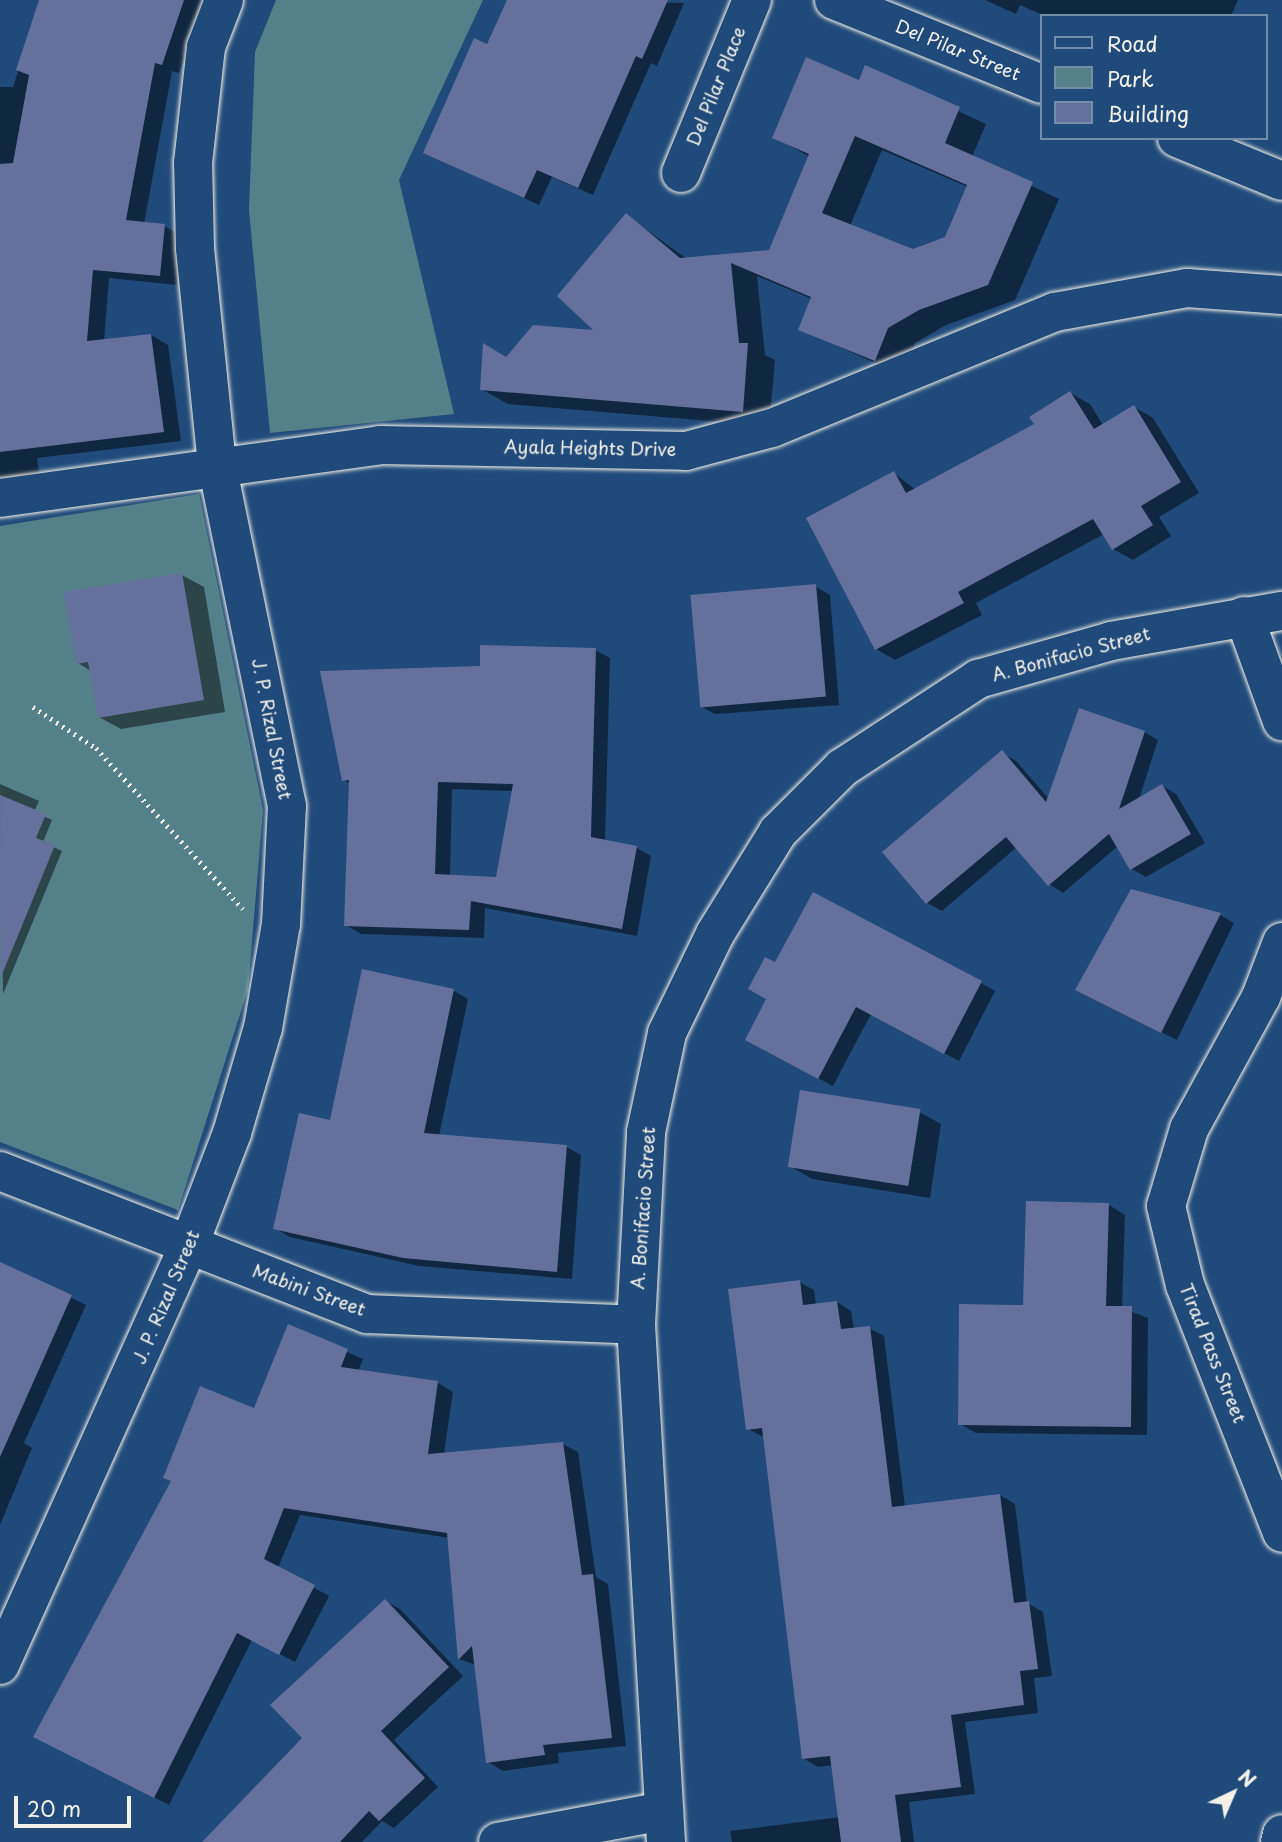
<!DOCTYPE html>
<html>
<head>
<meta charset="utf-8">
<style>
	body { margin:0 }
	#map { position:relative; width:1282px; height:1842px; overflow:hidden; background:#1f4a7a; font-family:"Playpen Sans",sans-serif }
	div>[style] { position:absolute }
	.green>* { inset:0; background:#548189 }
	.shadow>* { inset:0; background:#0007 }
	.building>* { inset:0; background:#65719c; transform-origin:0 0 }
	.path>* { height:4.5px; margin-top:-2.25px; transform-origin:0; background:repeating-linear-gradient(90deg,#f4f1e8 0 2px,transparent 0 7px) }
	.roads { filter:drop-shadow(0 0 2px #f4f1e8) drop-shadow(0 0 2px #f4f1e8) }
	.minor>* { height:38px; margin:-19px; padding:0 19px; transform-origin:19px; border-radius:19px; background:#1f4a7a }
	span { translate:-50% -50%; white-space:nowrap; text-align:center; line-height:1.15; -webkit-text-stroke:5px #1f4a7a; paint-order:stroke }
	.street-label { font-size:18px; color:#f4f1e8 }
	.legend { position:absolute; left:1040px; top:14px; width:228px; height:126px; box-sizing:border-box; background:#1f4a7a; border:2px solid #748da6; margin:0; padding:9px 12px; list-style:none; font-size:21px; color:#f4f1e8 }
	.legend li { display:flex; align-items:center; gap:14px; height:35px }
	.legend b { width:35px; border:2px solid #748da6 }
	.north { position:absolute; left:1198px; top:1758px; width:70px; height:70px; -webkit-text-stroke:5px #1f4a7a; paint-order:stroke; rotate:44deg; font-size:19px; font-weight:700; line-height:28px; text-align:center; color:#f4f1e8 }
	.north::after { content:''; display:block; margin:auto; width:24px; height:32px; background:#f4f1e8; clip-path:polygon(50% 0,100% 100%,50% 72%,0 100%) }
	.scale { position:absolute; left:14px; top:1796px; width:117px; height:32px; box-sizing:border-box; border:4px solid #f4f1e8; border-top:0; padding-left:9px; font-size:21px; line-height:24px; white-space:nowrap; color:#f4f1e8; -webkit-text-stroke:5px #1f4a7a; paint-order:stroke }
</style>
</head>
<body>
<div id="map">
	<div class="green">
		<div style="clip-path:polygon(276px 0,483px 0,399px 180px,454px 414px,270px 433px,249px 210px,255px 52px)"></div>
		<div style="clip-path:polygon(199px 494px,263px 810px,248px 989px,178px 1210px,0 1142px,0 526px)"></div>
	</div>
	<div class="shadow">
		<div style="clip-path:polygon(41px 0,208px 0,179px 73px,172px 71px,144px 224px,164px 226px,181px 235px,177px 285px,109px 278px,104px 341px,151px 335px,168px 345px,181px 441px,37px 458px,40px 481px,0 486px,0 87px,13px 87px)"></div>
		<div style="clip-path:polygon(509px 0,684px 3px,657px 66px,651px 63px,593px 195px,552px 177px,539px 205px,425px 153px,488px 47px)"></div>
		<div style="clip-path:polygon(985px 0,1238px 0,1231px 16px,1045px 16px,1020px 5px,1016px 14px)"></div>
		<div style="clip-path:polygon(evenodd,865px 68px,986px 124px,972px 157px,1059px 199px,1015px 300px,946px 325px,915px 343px,902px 375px,800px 329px,812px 299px,757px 276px,765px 355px,775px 360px,769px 426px,508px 404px,481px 389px,507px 359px,597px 332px,626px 215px,687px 259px,770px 252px,810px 157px,774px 137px,860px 82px,865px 68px,882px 150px,968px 187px,946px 238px,913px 251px,850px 226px,882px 150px)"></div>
		<div style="clip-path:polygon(1070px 393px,1090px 404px,1103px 425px,1134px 407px,1153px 418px,1199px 493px,1159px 517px,1171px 536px,1133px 560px,1113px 549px,1104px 534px,976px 603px,982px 615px,895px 660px,876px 649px,894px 473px,916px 490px,1036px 425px)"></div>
		<div style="clip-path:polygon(182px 575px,204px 587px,225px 712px,121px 729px,99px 717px,91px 671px,78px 663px)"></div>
		<div style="clip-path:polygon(815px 586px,830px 595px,839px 705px,715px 714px,700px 706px)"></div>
		<div style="clip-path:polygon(evenodd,595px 650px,610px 658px,605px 842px,637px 848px,651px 856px,637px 936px,485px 908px,484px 938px,361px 934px,346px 925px,351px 784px,343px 780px,481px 668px,595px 650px,452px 789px,513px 791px,498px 878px,450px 876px,452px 789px)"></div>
		<div style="clip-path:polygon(1144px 732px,1158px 740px,1139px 799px,1162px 786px,1176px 794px,1205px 843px,1146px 877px,1132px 869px,1118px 846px,1063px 893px,1049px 884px,1017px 847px,942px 911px,927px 903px,1002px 753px,1016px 761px,1049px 799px)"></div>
		<div style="clip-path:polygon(0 784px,39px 801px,34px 812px,52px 820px,43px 842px,62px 851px,3px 994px)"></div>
		<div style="clip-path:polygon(1220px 915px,1234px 923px,1177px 1040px,1091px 997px)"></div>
		<div style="clip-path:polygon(776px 965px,981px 983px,995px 991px,959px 1061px,871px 1014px,833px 1086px,762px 1048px)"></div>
		<div style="clip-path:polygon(454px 991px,468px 999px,439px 1136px,567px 1147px,581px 1155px,572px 1279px,419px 1266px,290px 1237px,275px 1228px)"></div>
		<div style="clip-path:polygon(919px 1112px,941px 1124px,930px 1198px,812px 1179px,790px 1166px)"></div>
		<div style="clip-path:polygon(1109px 1205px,1125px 1215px,1122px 1308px,1148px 1318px,1147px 1435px,976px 1433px,960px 1424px,1025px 1307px)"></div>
		<div style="clip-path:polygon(0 1264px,86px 1305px,24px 1443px,32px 1448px,0 1525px)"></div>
		<div style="clip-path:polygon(799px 1282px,814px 1290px,816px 1305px,837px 1302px,851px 1311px,854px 1329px,869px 1328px,884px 1336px,905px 1507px,1000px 1495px,1015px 1504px,1027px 1603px,1043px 1612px,1052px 1676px,1034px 1678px,1038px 1713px,965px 1722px,975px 1794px,909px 1802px,914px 1842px,732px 1842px,730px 1831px,840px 1817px,833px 1765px,818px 1767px,803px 1758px,764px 1437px,748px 1429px)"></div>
		<div style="clip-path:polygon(289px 1326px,363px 1359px,358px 1371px,438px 1383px,453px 1392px,444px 1454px,563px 1444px,578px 1452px,596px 1577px,608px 1584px,626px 1746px,558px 1753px,559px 1763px,503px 1771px,488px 1762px,476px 1665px,459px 1659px,450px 1538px,300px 1515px,278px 1568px,329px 1596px,295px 1662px,252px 1640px,169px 1805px,49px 1743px,255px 1411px)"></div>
		<div style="clip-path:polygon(385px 1601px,400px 1609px,463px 1676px,394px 1740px,438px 1787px,394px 1828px,382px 1821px,362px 1842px,204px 1842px,304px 1738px)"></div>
	</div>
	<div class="building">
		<div style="clip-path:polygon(39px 0,184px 0,162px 65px,155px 63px,126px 220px,165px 224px,160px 276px,93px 270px,87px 341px,151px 334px,164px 432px,0 452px,0 164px,13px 163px,29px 75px,16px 70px)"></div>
		<div style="clip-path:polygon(507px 0,668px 0,642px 59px,636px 56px,578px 188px,537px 170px,524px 198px,423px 153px,474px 38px,487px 44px)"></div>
		<div style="clip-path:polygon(evenodd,806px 57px,859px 80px,865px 65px,960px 107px,945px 143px,1033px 182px,988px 285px,919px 310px,888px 328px,875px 361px,798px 330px,811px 297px,731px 263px,739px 343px,748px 343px,743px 412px,480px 390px,483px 343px,506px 357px,533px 325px,593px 330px,557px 296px,626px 213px,680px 258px,769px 250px,809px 154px,772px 138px,806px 57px,855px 136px,967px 185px,945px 237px,913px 249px,822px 213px,855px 136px)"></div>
		<div style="clip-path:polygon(1070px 391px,1094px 429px,1134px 405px,1181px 482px,1141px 506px,1153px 525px,1112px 550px,1093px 519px,958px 592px,964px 603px,875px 650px,806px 518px,894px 471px,906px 493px,1034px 424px,1029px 417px)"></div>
		<div style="clip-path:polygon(182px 573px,204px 700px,98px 718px,88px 662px,76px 664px,64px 592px)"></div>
		<div style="left:816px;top:584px;width:113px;height:126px;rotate:85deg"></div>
		<div style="clip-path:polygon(evenodd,480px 645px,596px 648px,591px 837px,637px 846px,622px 929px,471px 901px,469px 930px,344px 926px,349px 780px,342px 781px,320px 671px,480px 666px,480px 645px,438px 782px,513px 784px,496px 877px,435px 874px,438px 782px)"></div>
		<div style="clip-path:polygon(1079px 708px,1145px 731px,1119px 809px,1162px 784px,1191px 834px,1130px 870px,1109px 834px,1048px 886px,1006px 837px,926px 904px,882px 852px,1002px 750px,1046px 802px)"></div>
		<div style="clip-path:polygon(0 795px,46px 814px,36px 838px,55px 845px,1px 977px)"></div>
		<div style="clip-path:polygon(1131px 889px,1221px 913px,1161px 1033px,1075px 990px)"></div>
		<div style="clip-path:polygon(813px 892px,982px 981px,944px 1054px,856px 1007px,818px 1079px,745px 1040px,766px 999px,748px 989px,765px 957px,775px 962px)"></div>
		<div style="clip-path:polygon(362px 969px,454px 989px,424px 1133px,567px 1145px,557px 1272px,403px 1258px,273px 1229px,299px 1113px,330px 1120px)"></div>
		<div style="left:800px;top:1090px;width:122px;height:78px;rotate:9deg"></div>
		<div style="clip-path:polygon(1026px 1201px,1109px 1203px,1106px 1306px,1132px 1306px,1131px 1427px,958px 1425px,959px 1304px,1023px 1305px)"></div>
		<div style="clip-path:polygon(0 1262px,72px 1295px,0 1457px)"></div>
		<div style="clip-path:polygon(800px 1280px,803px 1305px,837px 1301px,841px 1329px,870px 1326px,892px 1507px,1000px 1494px,1014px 1603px,1029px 1601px,1038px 1669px,1020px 1671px,1024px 1705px,951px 1715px,961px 1787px,895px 1795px,901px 1842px,841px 1842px,830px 1756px,802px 1759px,762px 1428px,746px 1430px,728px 1289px)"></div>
		<div style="clip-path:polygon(288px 1324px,348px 1349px,341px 1367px,438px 1381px,428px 1454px,563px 1442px,582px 1575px,593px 1574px,612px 1738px,543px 1745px,545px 1755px,486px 1763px,472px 1646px,458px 1660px,447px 1533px,284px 1508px,264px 1559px,315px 1585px,279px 1655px,237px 1633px,154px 1798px,33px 1737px,171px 1481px,163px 1478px,200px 1386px,254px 1408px)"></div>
		<div style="clip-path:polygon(385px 1599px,449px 1667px,381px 1731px,425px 1778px,379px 1821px,369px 1811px,340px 1842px,202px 1842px,302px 1738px,270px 1705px)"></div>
	</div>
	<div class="path">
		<div style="left:33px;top:707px;width:75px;rotate:33.1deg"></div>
		<div style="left:96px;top:748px;width:218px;rotate:47.6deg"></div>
	</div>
	<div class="roads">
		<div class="minor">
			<div style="left:834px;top:0;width:224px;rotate:22deg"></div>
			<div style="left:1177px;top:138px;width:113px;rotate:22.3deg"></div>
			<div style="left:681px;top:173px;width:187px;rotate:-67.7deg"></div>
			<div style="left:0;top:498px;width:384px;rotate:-7.9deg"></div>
			<div style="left:380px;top:445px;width:306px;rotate:1.1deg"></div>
			<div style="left:686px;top:451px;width:89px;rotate:-15deg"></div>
			<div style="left:772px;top:428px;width:306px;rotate:-22.3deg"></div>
			<div style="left:1055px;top:312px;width:134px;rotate:-10.3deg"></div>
			<div style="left:1187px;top:288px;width:95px;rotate:4.2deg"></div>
			<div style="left:1244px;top:616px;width:112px;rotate:70.1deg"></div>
			<div style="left:1282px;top:942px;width:59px;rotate:110.9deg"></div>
			<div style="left:1261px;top:997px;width:150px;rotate:118.6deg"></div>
			<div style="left:1189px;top:1129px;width:80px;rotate:106.6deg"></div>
			<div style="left:1166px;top:1206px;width:81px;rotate:76.5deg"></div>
			<div style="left:1185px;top:1285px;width:266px;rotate:68.6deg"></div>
			<div style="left:0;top:1171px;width:394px;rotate:21.3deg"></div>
			<div style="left:367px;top:1314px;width:269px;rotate:2.3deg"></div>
			<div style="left:0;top:1665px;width:461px;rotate:-65.8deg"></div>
			<div style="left:189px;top:1245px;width:120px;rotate:-69deg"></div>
			<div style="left:232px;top:1133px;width:109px;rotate:-73.6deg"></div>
			<div style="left:263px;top:1028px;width:106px;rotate:-80.2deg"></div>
			<div style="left:281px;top:924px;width:118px;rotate:-87.1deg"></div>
			<div style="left:287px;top:806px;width:348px;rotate:-101.6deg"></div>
			<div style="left:217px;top:465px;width:218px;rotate:-95.8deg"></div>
			<div style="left:195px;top:248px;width:85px;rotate:-91.3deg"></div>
			<div style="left:193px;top:163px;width:117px;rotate:-83.6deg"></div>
			<div style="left:206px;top:47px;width:50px;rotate:-69deg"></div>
			<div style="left:498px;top:1842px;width:169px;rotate:-10.6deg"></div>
			<div style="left:666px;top:1842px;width:518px;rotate:-93.32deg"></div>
			<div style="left:636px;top:1325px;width:193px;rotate:-87deg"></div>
			<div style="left:646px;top:1132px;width:101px;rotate:-78deg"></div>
			<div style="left:667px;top:1033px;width:110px;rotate:-64.1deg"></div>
			<div style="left:715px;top:934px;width:120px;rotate:-58.3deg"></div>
			<div style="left:778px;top:832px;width:91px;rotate:-45deg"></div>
			<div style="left:842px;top:768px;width:163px;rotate:-33.2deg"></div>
			<div style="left:978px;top:679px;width:138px;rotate:-15.9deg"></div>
			<div style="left:1111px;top:641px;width:174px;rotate:-10deg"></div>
			<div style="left:1280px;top:1842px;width:8px;rotate:-76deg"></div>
		</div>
	</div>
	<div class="street-label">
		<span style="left:958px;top:50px;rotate:22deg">Del Pilar Street</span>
		<span style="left:716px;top:86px;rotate:-68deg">Del Pilar Place</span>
		<span style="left:590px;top:448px;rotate:1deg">Ayala Heights Drive</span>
		<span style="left:1071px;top:654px;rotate:-15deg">A. Bonifacio Street</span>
		<span style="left:272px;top:729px;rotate:79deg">J. P. Rizal Street</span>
		<span style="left:643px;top:1208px;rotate:-86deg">A. Bonifacio Street</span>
		<span style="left:309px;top:1290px;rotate:20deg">Mabini Street</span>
		<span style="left:166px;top:1297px;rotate:-67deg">J. P. Rizal Street</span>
		<span style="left:1213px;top:1353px;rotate:68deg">Tirad Pass Street</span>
	</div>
	<ul class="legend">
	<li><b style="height:9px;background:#1f4a7a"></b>Road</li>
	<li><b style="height:19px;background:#548189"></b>Park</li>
	<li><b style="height:19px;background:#65719c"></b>Building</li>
	</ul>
	<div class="north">N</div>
	<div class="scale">20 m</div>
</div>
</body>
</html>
